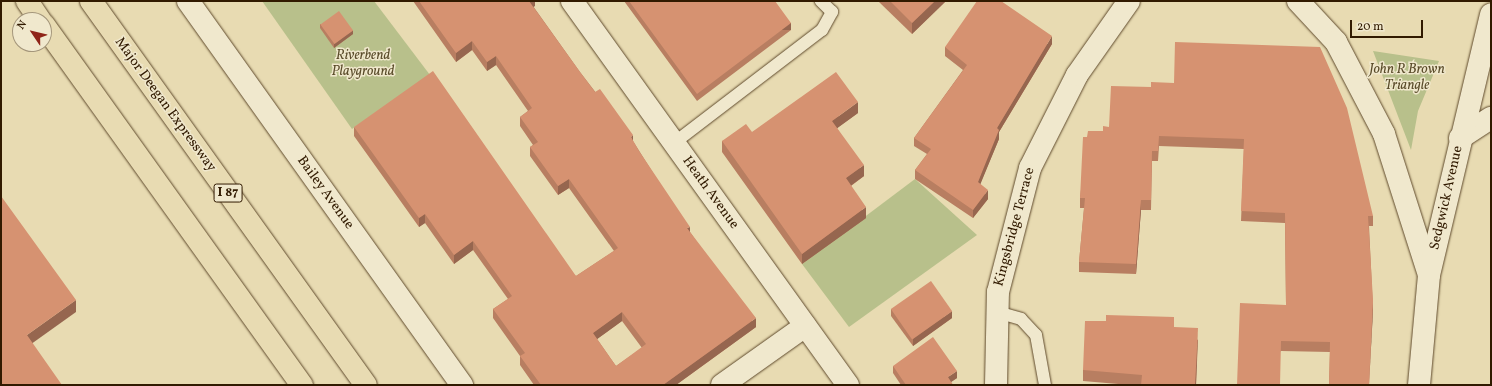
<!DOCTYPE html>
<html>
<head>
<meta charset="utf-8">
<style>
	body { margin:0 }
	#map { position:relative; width:1492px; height:386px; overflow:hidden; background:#e8dbb2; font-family:Vollkorn,serif }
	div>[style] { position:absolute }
	.green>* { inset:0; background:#b8c08b }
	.roads { filter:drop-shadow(0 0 1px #5f4a2c) drop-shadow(0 0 1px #5f4a2c) }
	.lane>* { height:12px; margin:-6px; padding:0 6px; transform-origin:6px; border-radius:6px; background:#f0e8cd }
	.street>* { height:22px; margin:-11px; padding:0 11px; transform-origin:11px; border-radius:11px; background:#f0e8cd }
	.secondary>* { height:22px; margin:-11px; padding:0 11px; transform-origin:11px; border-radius:11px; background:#f0e8cd }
	.highway>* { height:22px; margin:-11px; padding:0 11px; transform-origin:11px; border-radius:11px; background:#e8dbb2 }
	.wall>* { inset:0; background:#b87e61 }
	.shaded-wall>* { inset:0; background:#96664f; transform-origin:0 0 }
	.building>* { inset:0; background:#d69271; transform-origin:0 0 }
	span { translate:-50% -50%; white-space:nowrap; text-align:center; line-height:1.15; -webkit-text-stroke:3px #f0e8cd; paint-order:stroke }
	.shield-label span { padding:1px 3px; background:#f0e8cd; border:1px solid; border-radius:3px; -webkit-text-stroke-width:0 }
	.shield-label { font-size:13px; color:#311a00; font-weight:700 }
	.park-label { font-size:14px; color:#5a4c2a; font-style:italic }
	.street-label { font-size:14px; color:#311a00 }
	.frame { position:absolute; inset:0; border:2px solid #311a00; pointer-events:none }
	.north { position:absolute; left:12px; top:12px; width:40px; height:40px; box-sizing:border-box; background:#f0e8cd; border:1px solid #a4967b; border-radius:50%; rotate:305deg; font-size:11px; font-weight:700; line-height:16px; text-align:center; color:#311a00 }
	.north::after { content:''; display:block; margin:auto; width:14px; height:18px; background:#8f2418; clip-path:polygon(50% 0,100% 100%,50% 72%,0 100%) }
	.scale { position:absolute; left:1350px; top:20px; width:73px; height:18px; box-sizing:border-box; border:2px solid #311a00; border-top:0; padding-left:5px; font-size:12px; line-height:14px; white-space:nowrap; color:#311a00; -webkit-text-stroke:3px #f0e8cd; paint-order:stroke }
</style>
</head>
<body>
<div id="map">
	<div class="green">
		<div style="clip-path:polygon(262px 1px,374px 1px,430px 75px,352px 129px)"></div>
		<div style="clip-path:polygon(1373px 51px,1439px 61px,1418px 111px,1411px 150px)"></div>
		<div style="clip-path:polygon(915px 179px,977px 235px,849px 327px,802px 264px)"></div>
	</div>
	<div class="roads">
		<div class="lane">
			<div style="left:674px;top:143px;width:186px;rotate:-37.4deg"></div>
			<div style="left:822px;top:30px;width:21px;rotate:-61deg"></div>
			<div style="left:832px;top:12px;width:16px;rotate:-135deg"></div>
			<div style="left:997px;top:312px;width:25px;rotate:16deg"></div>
			<div style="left:1021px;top:319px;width:22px;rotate:47deg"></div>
			<div style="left:1036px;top:335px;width:51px;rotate:79.8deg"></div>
		</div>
		<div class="street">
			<div style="left:572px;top:1px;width:473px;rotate:54.3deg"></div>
			<div style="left:722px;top:385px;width:102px;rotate:-35.4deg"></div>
			<div style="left:996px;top:385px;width:93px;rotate:-88.8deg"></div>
			<div style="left:998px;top:292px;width:128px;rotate:-75.5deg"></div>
			<div style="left:1030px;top:168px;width:104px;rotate:-63.2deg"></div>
			<div style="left:1077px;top:75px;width:90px;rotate:-54.9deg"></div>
		</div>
		<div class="secondary">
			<div style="left:188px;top:1px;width:472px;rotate:54.5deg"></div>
			<div style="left:1298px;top:1px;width:56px;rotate:47.2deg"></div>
			<div style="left:1336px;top:42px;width:104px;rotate:62.4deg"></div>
			<div style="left:1384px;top:134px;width:148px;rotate:72.3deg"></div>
			<div style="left:1460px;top:138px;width:37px;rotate:-33deg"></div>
			<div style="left:1419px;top:385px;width:110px;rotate:-84.8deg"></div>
			<div style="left:1429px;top:275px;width:268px;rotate:-76.6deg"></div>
		</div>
		<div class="highway">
			<div style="left:27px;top:1px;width:23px;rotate:56deg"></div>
			<div style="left:91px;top:1px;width:472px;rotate:54.4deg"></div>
			<div style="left:44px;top:25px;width:443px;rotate:54.4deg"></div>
		</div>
	</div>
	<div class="wall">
		<div style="clip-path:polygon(evenodd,413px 1px,535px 1px,535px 6px,533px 6px,580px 72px,633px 141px,690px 232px,756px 327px,676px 385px,534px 385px,520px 365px,520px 356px,493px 318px,493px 309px,508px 299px,473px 250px,454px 264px,425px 223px,419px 227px,354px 136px,354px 127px,576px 276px,614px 251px,569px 188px,558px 195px,530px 156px,530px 147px,533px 145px,520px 126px,520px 117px,528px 111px,496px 65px,487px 71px,472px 50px,456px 62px,413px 1px,622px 321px,642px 348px,616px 366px,597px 339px,622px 321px)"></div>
		<div style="clip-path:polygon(624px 1px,699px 1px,700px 2px,791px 30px,697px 101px)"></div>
		<div style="clip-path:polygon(878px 1px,946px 1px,912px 34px)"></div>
		<div style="clip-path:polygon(320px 24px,353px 34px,334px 48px,320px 28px)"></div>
		<div style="clip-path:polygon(1052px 44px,999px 132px,999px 139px,980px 184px,988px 199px,973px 218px,915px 179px,915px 170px,927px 154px,914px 146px,914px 138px,963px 70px,945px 56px,945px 47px)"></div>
		<div style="clip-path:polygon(1151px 82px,1373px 216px,1373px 226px,1369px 226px,1373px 310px,1369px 385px,1329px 385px,1330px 352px,1281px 351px,1237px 385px,1286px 305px,1285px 223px,1241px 221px,1244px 149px,1159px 146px,1158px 161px,1152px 161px,1151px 210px,1141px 210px,1136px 274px,1079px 272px,1079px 262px,1084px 208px,1080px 208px,1080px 198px,1087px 137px,1103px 131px,1109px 127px,1151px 87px)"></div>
		<div style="clip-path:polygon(858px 113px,837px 128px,864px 176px,851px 186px,866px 218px,802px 264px,722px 152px,722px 141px,752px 132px)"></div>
		<div style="clip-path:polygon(891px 309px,952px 318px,913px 346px,891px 316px)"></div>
		<div style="clip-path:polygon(1174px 327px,1198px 340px,1196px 385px,1130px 385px,1083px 381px,1083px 370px)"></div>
		<div style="clip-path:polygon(893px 366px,957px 378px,951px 382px,953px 385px,901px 385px,893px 373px)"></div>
	</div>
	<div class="shaded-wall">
		<div style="clip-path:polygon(529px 1px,535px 1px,535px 6px,529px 10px)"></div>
		<div style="clip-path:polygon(935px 1px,946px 1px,912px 34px,912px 23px)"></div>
		<div style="left:791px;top:23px;width:7px;height:118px;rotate:90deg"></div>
		<div style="clip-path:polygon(353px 30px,353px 34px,334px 48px,334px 44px)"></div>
		<div style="clip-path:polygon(1052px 36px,1052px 44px,999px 132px,999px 139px,978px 190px,978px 182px,997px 128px)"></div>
		<div style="clip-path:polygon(472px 41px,472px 50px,456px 62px,456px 53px)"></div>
		<div style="clip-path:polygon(496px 56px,496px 65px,487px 71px,487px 62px)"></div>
		<div style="clip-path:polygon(858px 102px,858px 113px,832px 132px,832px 121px)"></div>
		<div style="clip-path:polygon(633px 135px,633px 144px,631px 137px)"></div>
		<div style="clip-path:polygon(864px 165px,864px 176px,846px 189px,846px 178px)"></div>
		<div style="clip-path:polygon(569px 179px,569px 188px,558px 195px,558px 186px)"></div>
		<div style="clip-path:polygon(988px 190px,988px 199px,973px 218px,973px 210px)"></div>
		<div style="clip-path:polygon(1141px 200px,1141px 210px,1136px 274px,1136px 264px)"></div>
		<div style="clip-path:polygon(866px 207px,866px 218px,802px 264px,802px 254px)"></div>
		<div style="clip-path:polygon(425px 214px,425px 223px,419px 227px,419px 218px)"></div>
		<div style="clip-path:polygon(690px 227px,690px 236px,687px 228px)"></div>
		<div style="clip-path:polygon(473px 241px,473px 250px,454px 264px,454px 255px)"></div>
		<div style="clip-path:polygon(76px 300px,76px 312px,27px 347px,27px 335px)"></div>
		<div style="clip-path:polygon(1373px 300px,1373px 310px,1369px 385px)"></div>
		<div style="clip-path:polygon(952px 311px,952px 318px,913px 346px,913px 339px)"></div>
		<div style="clip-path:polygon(622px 312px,622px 321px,593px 342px,593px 333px)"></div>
		<div style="clip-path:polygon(756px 318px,756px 327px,676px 385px,663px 385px)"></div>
		<div style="clip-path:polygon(1198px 328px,1196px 385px,1195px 385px)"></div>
		<div style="clip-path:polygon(957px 371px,957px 378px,948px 384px,948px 377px)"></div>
	</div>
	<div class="building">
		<div style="clip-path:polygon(evenodd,419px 1px,529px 1px,580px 72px,595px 92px,600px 89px,633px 135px,631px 137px,639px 151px,690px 227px,687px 228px,756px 318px,663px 385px,541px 385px,520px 356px,525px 353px,493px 309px,512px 296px,473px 241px,454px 255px,425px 214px,419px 218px,354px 127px,433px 71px,576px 276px,618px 248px,569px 179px,558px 186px,530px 147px,538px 142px,520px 117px,532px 108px,496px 56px,487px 62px,472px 41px,456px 53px,419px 1px,622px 312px,646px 344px,616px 366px,593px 333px,622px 312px)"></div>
		<div style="clip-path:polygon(629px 1px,699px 1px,700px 2px,702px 1px,775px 1px,791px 23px,697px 94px)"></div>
		<div style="clip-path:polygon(890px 1px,935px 1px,912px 23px)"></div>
		<div style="clip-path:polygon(977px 1px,1001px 1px,1052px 36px,997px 128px,999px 130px,978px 182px,988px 190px,973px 210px,915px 170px,931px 149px,914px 138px,967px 65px,945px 47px)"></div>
		<div style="left:339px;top:11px;width:24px;height:23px;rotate:54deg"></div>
		<div style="clip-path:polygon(1175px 42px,1320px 47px,1347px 108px,1373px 216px,1368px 216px,1373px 300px,1369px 385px,1329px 385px,1330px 342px,1281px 341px,1280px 385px,1237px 385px,1240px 303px,1286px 305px,1285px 213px,1241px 211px,1244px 139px,1159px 136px,1158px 151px,1152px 151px,1151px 200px,1141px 200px,1136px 264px,1079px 262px,1085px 198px,1080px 198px,1083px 137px,1087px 137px,1088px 131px,1103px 131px,1103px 126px,1109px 127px,1111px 86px,1151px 87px,1151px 82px,1174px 83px)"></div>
		<div style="clip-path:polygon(836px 72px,858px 102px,832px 121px,864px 165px,846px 178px,866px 207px,802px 254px,722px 141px,746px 124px,752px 132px)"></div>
		<div style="clip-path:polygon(1px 196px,76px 300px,27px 335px,62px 385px,1px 385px)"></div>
		<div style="left:931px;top:281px;width:37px;height:49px;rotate:55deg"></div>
		<div style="clip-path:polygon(1106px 315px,1174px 317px,1174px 327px,1198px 328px,1195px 385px,1141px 385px,1142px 375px,1083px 370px,1085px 321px,1106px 321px)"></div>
		<div style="clip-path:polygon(933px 337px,957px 371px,948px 377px,953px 385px,906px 385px,893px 366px)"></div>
	</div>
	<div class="shield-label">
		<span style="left:228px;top:193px">I 87</span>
	</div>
	<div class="park-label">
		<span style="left:363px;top:64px">Riverbend<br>Playground</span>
		<span style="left:1407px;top:78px">John R Brown<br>Triangle</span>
	</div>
	<div class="street-label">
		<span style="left:165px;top:105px;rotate:54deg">Major Deegan Expressway</span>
		<span style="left:325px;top:193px;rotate:54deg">Bailey Avenue</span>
		<span style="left:710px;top:193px;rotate:54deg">Heath Avenue</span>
		<span style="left:1447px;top:198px;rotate:-77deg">Sedgwick Avenue</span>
		<span style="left:1015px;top:227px;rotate:-75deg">Kingsbridge Terrace</span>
	</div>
	<div class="frame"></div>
	<div class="north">N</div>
	<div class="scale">20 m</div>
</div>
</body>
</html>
